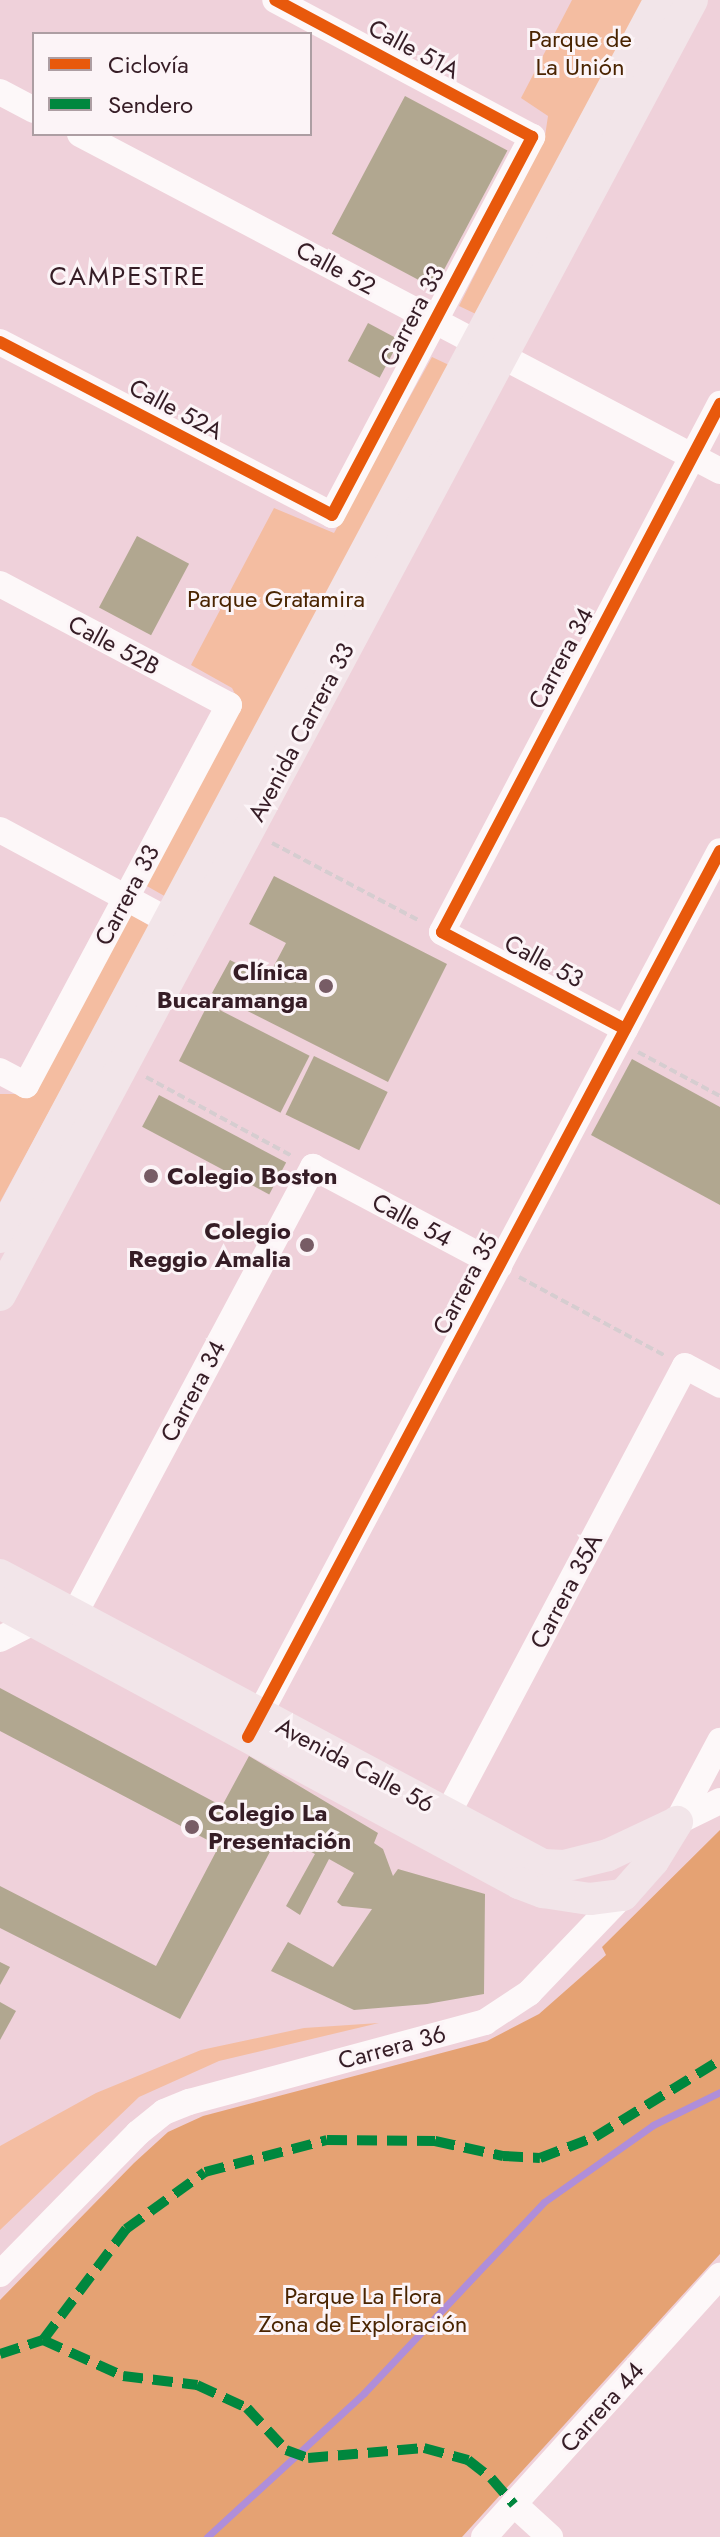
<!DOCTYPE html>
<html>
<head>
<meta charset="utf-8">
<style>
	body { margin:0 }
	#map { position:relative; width:720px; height:2537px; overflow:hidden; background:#efd1da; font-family:Jost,sans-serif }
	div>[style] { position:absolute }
	.green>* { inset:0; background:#f4bda1 }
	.forest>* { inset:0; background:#e5a273 }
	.stream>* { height:7px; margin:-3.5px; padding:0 3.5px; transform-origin:3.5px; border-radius:3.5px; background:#af8ed9 }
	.building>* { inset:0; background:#b1a790; transform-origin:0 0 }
	.path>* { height:4px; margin-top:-2px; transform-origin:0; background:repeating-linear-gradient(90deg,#d6cdd0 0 8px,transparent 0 12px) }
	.minor>* { height:26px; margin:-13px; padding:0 13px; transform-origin:13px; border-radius:13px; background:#fdf8f9 }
	.major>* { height:32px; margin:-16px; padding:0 16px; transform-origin:16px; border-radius:16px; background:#f2e5e9 }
	.quiet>* { height:10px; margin-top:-5px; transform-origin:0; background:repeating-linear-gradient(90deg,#00873e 0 20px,transparent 0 30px) }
	.cycleway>* { height:12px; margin:-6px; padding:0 6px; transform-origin:6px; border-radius:6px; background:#e8590c }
	.dots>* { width:22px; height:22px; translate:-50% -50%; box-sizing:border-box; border:4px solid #fcf4f7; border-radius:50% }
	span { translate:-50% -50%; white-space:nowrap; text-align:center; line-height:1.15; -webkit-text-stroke:6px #fcf4f7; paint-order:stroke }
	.park-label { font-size:24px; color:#4a2401 }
	.street-label { font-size:24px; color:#361d26 }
	.poi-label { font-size:24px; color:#361d26; font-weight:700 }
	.right { translate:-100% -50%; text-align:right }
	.left { translate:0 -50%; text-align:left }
	.neighbourhood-label { font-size:26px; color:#361d26; letter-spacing:2px }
	.legend { position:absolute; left:32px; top:32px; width:280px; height:104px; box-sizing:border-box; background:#fcf4f7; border:2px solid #ad9ea3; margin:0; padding:10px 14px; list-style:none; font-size:24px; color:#361d26 }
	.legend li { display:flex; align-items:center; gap:16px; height:40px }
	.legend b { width:40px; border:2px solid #ad9ea3 }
</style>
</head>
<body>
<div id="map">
	<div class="green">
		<div style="clip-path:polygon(572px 0,644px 0,478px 315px,459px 306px,545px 136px,548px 116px,521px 98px)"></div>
		<div style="clip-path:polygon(432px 357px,449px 365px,168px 898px,145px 885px,240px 704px,232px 688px,191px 665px,274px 508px,334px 533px)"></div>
		<div style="clip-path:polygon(130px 914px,150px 926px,0 1202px,0 1094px,29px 1094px)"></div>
		<div style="clip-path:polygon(379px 2023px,219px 2061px,139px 2097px,0 2230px,0 2146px,96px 2093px,201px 2050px,304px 2028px)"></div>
	</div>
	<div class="forest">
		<div style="clip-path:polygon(720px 1830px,720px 2254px,462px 2537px,0 2537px,0 2300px,134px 2163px,168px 2132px,203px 2116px,487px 2041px,539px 2014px,606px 1955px,602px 1947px)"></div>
	</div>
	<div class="stream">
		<div style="left:207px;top:2537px;width:213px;rotate:-42.5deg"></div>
		<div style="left:364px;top:2393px;width:262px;rotate:-46.7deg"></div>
		<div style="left:544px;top:2202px;width:133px;rotate:-35.2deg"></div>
		<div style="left:653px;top:2125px;width:75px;rotate:-26.2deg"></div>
	</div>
	<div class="building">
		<div style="left:405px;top:96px;width:116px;height:156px;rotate:28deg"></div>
		<div style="left:368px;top:323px;width:36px;height:43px;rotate:28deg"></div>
		<div style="left:137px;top:536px;width:59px;height:81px;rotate:28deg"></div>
		<div style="clip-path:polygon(274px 876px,447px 964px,388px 1082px,212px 993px,230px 960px,267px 979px,286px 943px,249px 924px)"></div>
		<div style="left:208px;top:1004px;width:114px;height:64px;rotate:27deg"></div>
		<div style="left:314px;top:1056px;width:82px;height:65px;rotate:26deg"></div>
		<div style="clip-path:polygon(632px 1059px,720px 1107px,720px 1205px,591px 1135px)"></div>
		<div style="left:159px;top:1095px;width:144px;height:36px;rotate:28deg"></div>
		<div style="clip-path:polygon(0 1688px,222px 1806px,249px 1756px,378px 1833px,374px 1843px,383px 1849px,393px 1876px,398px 1869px,485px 1894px,484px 1994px,427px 2004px,354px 2010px,271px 1971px,288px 1942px,333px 1967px,372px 1909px,342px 1906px,337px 1902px,354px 1873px,329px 1859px,300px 1915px,286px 1906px,315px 1854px,279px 1835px,180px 2019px,0 1928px,0 1886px,156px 1966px,219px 1846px,0 1731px)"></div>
		<div style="clip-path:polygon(0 1962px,10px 1967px,0 1985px)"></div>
		<div style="clip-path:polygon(0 2002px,16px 2011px,0 2040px)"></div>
	</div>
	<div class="path">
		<div style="left:272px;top:843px;width:167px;rotate:27.8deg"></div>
		<div style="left:638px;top:1052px;width:93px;rotate:28.2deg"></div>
		<div style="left:146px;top:1077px;width:166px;rotate:28.4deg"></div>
		<div style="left:519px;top:1277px;width:167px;rotate:28.3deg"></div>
	</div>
	<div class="minor">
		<div style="left:0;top:92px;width:38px;rotate:28deg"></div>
		<div style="left:80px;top:134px;width:723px;rotate:27.77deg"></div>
		<div style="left:0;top:342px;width:374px;rotate:27.5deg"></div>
		<div style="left:332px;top:515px;width:428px;rotate:-62.1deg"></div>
		<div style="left:532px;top:137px;width:291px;rotate:-151.9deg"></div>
		<div style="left:0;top:584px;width:259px;rotate:27.9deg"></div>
		<div style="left:229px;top:705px;width:431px;rotate:118.1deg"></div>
		<div style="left:26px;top:1085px;width:30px;rotate:-152deg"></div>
		<div style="left:0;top:830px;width:192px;rotate:28.3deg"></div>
		<div style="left:625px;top:1029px;width:207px;rotate:-152.1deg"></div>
		<div style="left:442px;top:932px;width:597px;rotate:-62.23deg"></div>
		<div style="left:74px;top:1615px;width:508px;rotate:-61.92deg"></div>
		<div style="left:313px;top:1167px;width:211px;rotate:28deg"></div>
		<div style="left:0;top:1639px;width:38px;rotate:-27deg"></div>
		<div style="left:251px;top:1730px;width:996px;rotate:-61.92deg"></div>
		<div style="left:447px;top:1815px;width:508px;rotate:-62.07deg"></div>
		<div style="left:685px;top:1366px;width:40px;rotate:28deg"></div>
		<div style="left:677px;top:1822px;width:92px;rotate:-62deg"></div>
		<div style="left:677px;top:1822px;width:48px;rotate:-26deg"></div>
		<div style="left:0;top:2274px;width:197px;rotate:-45.6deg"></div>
		<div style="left:138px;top:2133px;width:33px;rotate:-39deg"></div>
		<div style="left:164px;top:2112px;width:27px;rotate:-22deg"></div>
		<div style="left:189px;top:2102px;width:307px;rotate:-15.1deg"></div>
		<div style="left:485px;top:2022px;width:53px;rotate:-33.4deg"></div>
		<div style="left:529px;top:1993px;width:136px;rotate:-46.2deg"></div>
		<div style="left:514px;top:2504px;width:49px;rotate:42.5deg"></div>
		<div style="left:484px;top:2537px;width:352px;rotate:-47.9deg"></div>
	</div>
	<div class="major">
		<div style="left:0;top:1237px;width:1402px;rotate:-61.92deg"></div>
		<div style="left:0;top:1295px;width:1468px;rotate:-61.88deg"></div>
		<div style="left:0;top:1575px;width:616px;rotate:28.11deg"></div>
		<div style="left:543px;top:1865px;width:21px;rotate:3deg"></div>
		<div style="left:564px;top:1866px;width:45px;rotate:-14deg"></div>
		<div style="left:608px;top:1855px;width:75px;rotate:-25.2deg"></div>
		<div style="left:0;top:1603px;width:590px;rotate:28.35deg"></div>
		<div style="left:519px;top:1883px;width:26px;rotate:21deg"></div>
		<div style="left:543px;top:1892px;width:48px;rotate:8.5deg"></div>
		<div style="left:590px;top:1899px;width:33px;rotate:-7deg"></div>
		<div style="left:623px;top:1895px;width:45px;rotate:-48.6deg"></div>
		<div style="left:653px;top:1861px;width:46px;rotate:-58.4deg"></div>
	</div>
	<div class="quiet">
		<div style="left:43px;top:2340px;width:88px;rotate:24.2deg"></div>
		<div style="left:123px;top:2376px;width:75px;rotate:6.9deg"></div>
		<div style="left:197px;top:2385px;width:55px;rotate:24.7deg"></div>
		<div style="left:247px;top:2408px;width:57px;rotate:47.1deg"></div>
		<div style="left:286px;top:2450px;width:23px;rotate:20deg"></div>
		<div style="left:308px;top:2458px;width:116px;rotate:-4.9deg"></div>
		<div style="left:424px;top:2448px;width:46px;rotate:15.3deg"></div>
		<div style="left:468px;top:2460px;width:29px;rotate:38deg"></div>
		<div style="left:491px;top:2478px;width:35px;rotate:49deg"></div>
		<div style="left:0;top:2354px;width:45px;rotate:-18deg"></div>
		<div style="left:43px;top:2340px;width:139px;rotate:-53.2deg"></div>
		<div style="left:126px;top:2229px;width:97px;rotate:-35.8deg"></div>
		<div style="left:205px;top:2172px;width:126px;rotate:-14.7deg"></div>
		<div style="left:327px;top:2140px;width:108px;rotate:0.5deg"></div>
		<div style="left:435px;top:2141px;width:70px;rotate:12.4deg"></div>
		<div style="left:503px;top:2156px;width:37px;rotate:3deg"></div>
		<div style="left:540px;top:2158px;width:59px;rotate:-20.9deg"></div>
		<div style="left:595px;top:2137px;width:147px;rotate:-31.6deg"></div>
	</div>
	<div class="cycleway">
		<div style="left:0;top:342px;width:374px;rotate:27.5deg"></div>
		<div style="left:332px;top:515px;width:428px;rotate:-62.1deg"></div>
		<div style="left:532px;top:137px;width:291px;rotate:-151.9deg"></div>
		<div style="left:625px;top:1029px;width:207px;rotate:-152.1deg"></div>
		<div style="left:442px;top:932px;width:597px;rotate:-62.23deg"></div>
		<div style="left:248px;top:1737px;width:1004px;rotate:-61.95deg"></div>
	</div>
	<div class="dots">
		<div style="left:326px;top:986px;background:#775c65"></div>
		<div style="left:151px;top:1176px;background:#775c65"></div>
		<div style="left:307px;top:1245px;background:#775c65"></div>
		<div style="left:192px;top:1827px;background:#775c65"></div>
	</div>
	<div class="park-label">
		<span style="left:580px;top:53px">Parque de<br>La Unión</span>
		<span style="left:276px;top:599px">Parque Gratamira</span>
		<span style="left:363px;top:2310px">Parque La Flora<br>Zona de Exploración</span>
	</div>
	<div class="street-label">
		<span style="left:414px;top:49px;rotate:28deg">Calle 51A</span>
		<span style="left:336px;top:268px;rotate:28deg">Calle 52</span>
		<span style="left:412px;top:316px;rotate:-62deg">Carrera 33</span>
		<span style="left:176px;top:409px;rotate:28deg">Calle 52A</span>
		<span style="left:114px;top:645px;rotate:28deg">Calle 52B</span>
		<span style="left:561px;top:658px;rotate:-62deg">Carrera 34</span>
		<span style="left:301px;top:732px;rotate:-62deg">Avenida Carrera 33</span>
		<span style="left:127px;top:895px;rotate:-62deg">Carrera 33</span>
		<span style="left:544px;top:961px;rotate:28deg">Calle 53</span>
		<span style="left:412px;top:1220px;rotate:28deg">Calle 54</span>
		<span style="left:465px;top:1284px;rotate:-62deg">Carrera 35</span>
		<span style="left:193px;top:1391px;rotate:-62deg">Carrera 34</span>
		<span style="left:566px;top:1591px;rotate:-62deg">Carrera 35A</span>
		<span style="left:355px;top:1765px;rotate:28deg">Avenida Calle 56</span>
		<span style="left:392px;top:2047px;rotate:-15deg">Carrera 36</span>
		<span style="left:602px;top:2407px;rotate:-48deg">Carrera 44</span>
	</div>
	<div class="poi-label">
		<span class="right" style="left:308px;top:986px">Clínica<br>Bucaramanga</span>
		<span class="left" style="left:167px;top:1176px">Colegio Boston</span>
		<span class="right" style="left:291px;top:1245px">Colegio<br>Reggio Amalia</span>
		<span class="left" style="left:208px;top:1827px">Colegio La<br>Presentación</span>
	</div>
	<div class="neighbourhood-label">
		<span style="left:128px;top:277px">CAMPESTRE</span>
	</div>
	<ul class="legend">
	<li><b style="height:10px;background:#e8590c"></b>Ciclovía</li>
	<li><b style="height:10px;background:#00873e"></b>Sendero</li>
	</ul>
</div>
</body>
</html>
